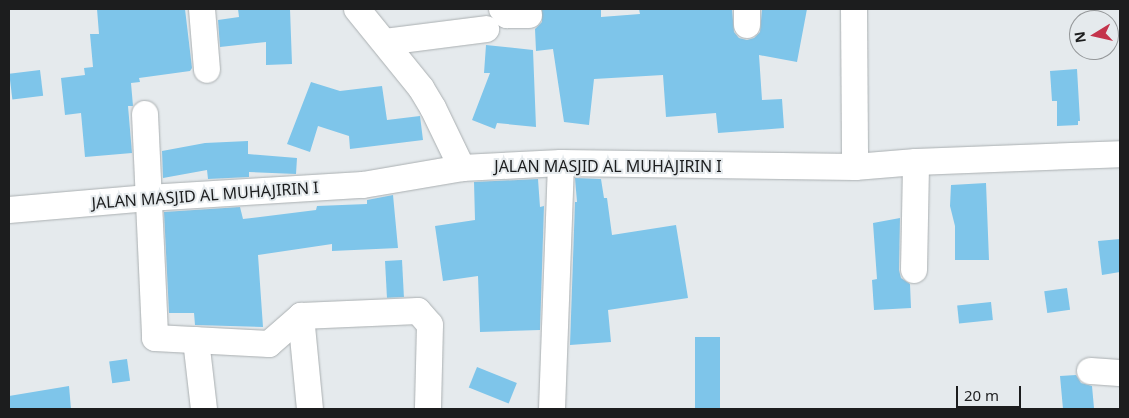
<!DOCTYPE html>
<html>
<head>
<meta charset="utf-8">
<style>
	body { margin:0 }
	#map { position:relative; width:1129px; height:418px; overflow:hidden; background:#e5eaed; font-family:"Noto Sans",sans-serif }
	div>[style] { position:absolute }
	.building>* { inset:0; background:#7ec5ea; transform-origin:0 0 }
	.roads { filter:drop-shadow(0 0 1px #aaafb1) drop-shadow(0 0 1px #aaafb1) }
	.minor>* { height:26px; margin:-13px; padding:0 13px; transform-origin:13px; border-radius:13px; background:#fff }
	span { translate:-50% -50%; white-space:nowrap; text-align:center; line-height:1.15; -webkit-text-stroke:4px #e5eaed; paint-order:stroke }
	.street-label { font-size:16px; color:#1c1d1e }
	.frame { position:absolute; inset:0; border:10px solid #1c1d1e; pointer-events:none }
	.north { position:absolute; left:1069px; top:10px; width:50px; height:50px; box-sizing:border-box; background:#e5eaed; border:1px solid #95989a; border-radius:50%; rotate:261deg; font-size:14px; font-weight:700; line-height:20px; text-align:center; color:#1c1d1e }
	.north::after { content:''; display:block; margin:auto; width:18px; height:22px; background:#c4344c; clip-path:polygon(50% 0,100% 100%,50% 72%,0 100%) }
	.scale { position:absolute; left:956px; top:386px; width:65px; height:22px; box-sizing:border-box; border:2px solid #1c1d1e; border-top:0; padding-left:6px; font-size:15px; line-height:18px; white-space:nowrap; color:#1c1d1e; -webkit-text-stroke:4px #e5eaed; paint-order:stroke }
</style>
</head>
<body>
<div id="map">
	<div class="building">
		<div style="clip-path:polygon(97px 9px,185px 9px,192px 68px,190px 71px,139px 78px,140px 82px,131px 83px,133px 106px,128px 106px,132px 153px,85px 157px,81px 113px,65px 115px,61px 78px,85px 75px,84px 68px,93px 67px,90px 34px,99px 34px)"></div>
		<div style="clip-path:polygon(238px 9px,290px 9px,292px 64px,266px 65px,266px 42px,220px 47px,218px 20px,239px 17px)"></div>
		<div style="clip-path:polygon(542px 9px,601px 9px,601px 17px,640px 14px,639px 9px,732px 9px,734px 32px,739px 38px,747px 40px,754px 38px,760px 32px,762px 9px,807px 9px,797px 62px,759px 55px,762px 100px,782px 99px,784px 128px,718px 133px,716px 113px,666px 117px,663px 75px,594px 79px,589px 125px,564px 122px,553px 49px,536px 51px,535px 29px,542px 22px)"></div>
		<div style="clip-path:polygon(486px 45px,533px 50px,536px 127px,497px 123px,495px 129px,472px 120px,490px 73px,484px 73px)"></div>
		<div style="clip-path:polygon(1077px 69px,1080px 121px,1078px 121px,1078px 125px,1057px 126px,1057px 101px,1052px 101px,1050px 71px)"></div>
		<div style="left:40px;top:70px;width:26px;height:31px;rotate:83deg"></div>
		<div style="clip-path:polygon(311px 82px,340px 91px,382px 86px,387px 120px,420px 116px,423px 140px,350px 149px,349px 136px,318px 126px,310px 152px,287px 144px)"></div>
		<div style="clip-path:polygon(248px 141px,248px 154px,297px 158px,296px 174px,249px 172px,249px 177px,208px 179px,207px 170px,163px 178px,162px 151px,205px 143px)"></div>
		<div style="clip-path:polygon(575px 178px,601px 179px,604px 198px,607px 198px,612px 235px,676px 225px,688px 298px,608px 310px,611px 342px,570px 345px,575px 202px,577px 202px)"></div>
		<div style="clip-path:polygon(538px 179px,540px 207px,544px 206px,540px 330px,480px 332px,478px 276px,443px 281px,435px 226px,475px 220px,474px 182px)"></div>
		<div style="clip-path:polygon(986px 183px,989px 260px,955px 260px,955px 226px,950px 206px,951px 185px)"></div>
		<div style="clip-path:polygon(393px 195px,398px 248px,332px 251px,332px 244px,258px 255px,263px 327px,195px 325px,194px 313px,169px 313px,164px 212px,240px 207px,243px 219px,316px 210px,317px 206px,367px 204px,367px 200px)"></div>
		<div style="clip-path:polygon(900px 218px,899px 270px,901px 278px,910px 284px,911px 308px,874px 310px,872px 280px,877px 279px,873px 223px)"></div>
		<div style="clip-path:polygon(1120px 239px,1120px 272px,1102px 275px,1098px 241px)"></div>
		<div style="left:402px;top:260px;width:37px;height:17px;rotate:87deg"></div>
		<div style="left:1067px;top:288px;width:22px;height:23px;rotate:82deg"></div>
		<div style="left:991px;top:302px;width:18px;height:34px;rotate:84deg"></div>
		<div style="left:695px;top:337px;width:25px;height:72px"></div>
		<div style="left:127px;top:359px;width:22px;height:18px;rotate:82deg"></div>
		<div style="left:477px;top:367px;width:43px;height:22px;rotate:22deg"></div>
		<div style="clip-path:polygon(1076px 375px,1081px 383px,1092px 386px,1094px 408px,1063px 409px,1060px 376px)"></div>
		<div style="clip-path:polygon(69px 386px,71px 409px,9px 409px,9px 396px)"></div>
	</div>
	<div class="roads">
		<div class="minor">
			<div style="left:202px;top:9px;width:61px;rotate:85.3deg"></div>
			<div style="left:357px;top:9px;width:102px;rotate:51deg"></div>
			<div style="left:421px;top:88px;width:23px;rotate:59deg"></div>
			<div style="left:433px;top:108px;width:67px;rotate:64.2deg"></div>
			<div style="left:502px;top:9px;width:8px;rotate:50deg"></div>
			<div style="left:507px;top:15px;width:22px"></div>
			<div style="left:854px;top:9px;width:158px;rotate:89.6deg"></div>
			<div style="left:747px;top:25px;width:16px;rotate:-90deg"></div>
			<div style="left:385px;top:42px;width:102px;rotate:-7.3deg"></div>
			<div style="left:145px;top:114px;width:224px;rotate:87.4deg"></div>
			<div style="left:155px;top:338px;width:114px;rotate:3deg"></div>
			<div style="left:269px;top:344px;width:43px;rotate:-41.2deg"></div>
			<div style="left:301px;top:316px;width:117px;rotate:-2.4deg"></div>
			<div style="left:418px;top:311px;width:18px;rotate:49deg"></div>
			<div style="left:430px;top:325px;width:84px;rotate:91.4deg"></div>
			<div style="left:9px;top:210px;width:140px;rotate:-4.9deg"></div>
			<div style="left:148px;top:198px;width:215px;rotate:-3.5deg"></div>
			<div style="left:363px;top:185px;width:100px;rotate:-9.7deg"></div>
			<div style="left:462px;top:168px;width:99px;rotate:-2.9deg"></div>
			<div style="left:561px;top:163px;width:294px;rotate:0.8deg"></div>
			<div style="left:855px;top:167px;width:61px;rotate:-4.7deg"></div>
			<div style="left:916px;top:162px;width:204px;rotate:-2.2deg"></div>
			<div style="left:914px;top:270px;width:108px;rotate:-88.9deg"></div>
			<div style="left:301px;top:316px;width:93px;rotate:84.5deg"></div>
			<div style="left:196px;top:340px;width:69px;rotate:83.4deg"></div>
			<div style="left:1090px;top:371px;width:30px;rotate:4deg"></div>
			<div style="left:552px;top:409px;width:246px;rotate:-87.9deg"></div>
		</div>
	</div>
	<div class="street-label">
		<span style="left:608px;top:166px">JALAN MASJID AL MUHAJIRIN I</span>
		<span style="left:205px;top:195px;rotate:-4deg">JALAN MASJID AL MUHAJIRIN I</span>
	</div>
	<div class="frame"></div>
	<div class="north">N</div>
	<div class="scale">20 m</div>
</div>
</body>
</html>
